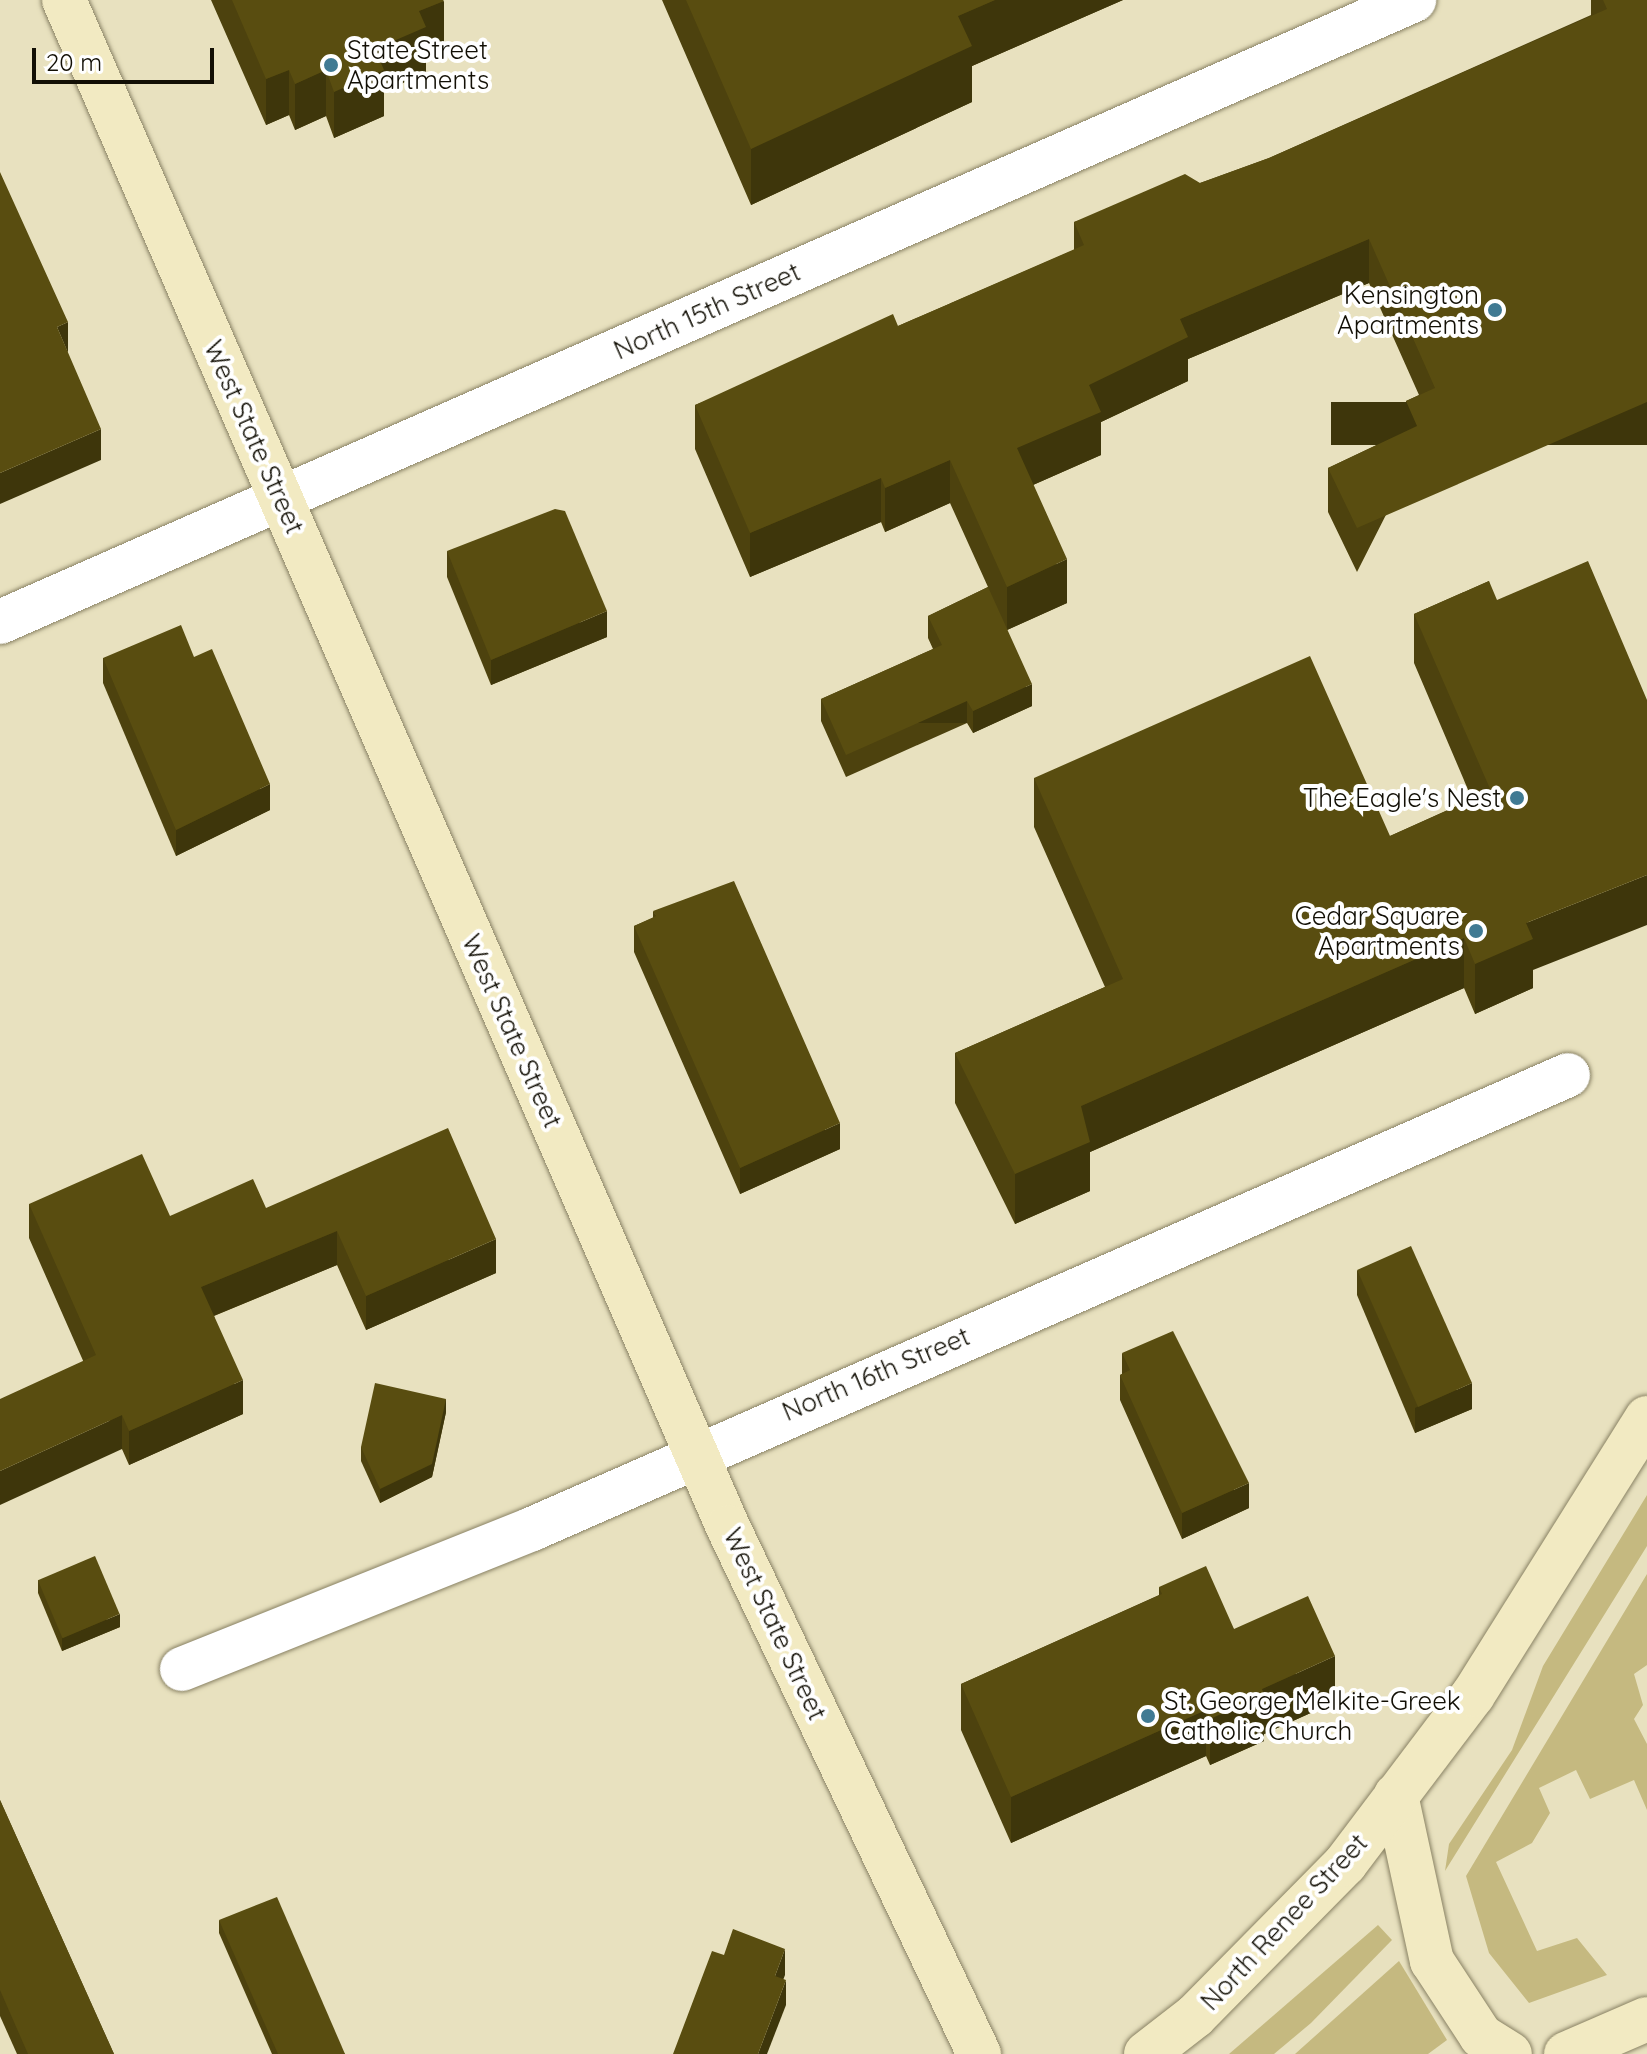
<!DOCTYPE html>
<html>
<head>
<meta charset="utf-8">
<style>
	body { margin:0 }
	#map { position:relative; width:1647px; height:2054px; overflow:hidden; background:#e8e1bf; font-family:Quicksand,sans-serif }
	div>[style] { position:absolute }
	.green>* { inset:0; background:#c5b980 }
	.roads { filter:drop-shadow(0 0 2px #898264) drop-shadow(0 0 2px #898264) }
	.street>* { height:44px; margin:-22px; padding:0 22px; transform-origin:22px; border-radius:22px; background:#fff }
	.secondary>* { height:44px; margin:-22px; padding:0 22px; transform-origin:22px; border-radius:22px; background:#f2eac2 }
	.wall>* { inset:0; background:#4d420e }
	.shaded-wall>* { inset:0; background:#3e360b; transform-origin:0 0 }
	.building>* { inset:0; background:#594d10; transform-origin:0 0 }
	.dots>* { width:22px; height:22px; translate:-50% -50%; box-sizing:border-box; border:4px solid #fff; border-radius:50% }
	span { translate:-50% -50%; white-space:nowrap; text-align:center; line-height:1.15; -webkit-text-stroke:8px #fff; paint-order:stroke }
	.poi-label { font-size:26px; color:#120f05 }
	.left { translate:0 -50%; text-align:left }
	.right { translate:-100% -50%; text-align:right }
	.street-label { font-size:26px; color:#120f05 }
	.scale { position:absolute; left:32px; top:48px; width:182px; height:36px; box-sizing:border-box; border:4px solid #120f05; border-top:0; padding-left:10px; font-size:24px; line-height:28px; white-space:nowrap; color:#120f05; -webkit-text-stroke:6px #fff; paint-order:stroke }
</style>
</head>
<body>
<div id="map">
	<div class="green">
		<div style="clip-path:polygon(1647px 1495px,1647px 1546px,1445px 1871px,1449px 1844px,1512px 1750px,1543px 1666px)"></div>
		<div style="clip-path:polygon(1647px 1574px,1647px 1665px,1634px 1674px,1643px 1705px,1634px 1719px,1647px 1744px,1647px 1810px,1634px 1780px,1590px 1799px,1576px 1770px,1539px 1788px,1550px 1813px,1532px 1843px,1496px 1862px,1537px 1951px,1577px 1938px,1607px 1975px,1529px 2003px,1489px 1953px,1466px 1876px)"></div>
		<div style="clip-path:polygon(1378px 1925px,1392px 1940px,1311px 2023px,1274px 2054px,1229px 2054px)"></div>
		<div style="clip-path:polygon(1399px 1961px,1447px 2040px,1428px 2054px,1295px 2054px)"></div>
	</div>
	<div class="roads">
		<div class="street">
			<div style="left:0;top:622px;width:1545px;rotate:-23.74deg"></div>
			<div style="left:182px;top:1669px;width:377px;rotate:-21.8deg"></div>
			<div style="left:532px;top:1529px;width:1131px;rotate:-23.66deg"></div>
		</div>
		<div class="secondary">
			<div style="left:64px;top:0;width:1665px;rotate:66.5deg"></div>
			<div style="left:728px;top:1527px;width:584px;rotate:64.53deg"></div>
			<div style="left:1396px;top:1795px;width:170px;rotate:77.8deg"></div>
			<div style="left:1432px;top:1961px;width:90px;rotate:56.8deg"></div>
			<div style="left:1481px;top:2036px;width:34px;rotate:32deg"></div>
			<div style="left:1146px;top:2054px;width:62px;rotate:-37.8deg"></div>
			<div style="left:1195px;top:2016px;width:214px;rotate:-45.4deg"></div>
			<div style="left:1345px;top:1864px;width:212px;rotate:-52.9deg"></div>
			<div style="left:1473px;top:1695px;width:327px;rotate:-57.9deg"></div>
			<div style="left:1566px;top:2054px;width:88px;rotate:-23.4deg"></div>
		</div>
	</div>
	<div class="wall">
		<div style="clip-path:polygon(211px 0,443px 0,444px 47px,426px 54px,426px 73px,384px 91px,384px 116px,334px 138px,326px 116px,295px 130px,289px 115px,266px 125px)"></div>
		<div style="clip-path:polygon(662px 0,1123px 0,972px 66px,972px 102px,751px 205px)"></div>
		<div style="clip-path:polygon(1591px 0,1647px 0,1357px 572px,1328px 512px,1328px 468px,1406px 431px,1406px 401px,1419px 395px,1369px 283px,1188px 359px,1188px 381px,1101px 422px,1101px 455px,1033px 485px,1067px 603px,1007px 630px,1032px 706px,973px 733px,967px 723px,846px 777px,821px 721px,821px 699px,933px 649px,928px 638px,928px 616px,988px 587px,950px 503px,885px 532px,881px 522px,750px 577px,695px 449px,695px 405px,898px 326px,1074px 250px,1074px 222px,1200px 183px,1269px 158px,1591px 15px)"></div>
		<div style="clip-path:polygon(447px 551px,607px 637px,491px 685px,447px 577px)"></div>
		<div style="clip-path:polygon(1489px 581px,1533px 970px,1533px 988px,1475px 1014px,1464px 988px,1090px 1152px,1090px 1191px,1015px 1224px,955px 1103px,955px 1053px,1105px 987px,1034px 827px,1034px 778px,1390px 836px,1472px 799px,1414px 663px,1414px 614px)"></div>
		<div style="clip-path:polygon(194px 657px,270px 810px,176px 856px,103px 683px,103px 658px)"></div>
		<div style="clip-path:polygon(653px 911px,840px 1149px,740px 1194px,634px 952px,634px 926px,653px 918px)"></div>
		<div style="clip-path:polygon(29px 1204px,170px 1216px,266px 1208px,496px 1273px,366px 1330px,337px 1265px,214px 1316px,243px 1414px,129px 1465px,29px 1238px)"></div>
		<div style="clip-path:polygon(1357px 1270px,1472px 1409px,1415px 1433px,1357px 1295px)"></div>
		<div style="clip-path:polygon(1122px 1353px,1249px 1508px,1182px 1539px,1120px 1400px,1120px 1375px,1122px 1374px)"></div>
		<div style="clip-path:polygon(446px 1412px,432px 1477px,380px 1503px,361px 1461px,361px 1447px)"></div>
		<div style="clip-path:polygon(38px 1580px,120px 1627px,62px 1651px,38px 1593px)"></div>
		<div style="clip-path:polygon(1159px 1587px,1234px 1629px,1335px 1702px,1264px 1734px,1264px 1741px,1210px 1765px,1206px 1756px,1011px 1843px,961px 1730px,961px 1684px,1159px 1595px)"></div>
		<div style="clip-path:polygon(0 1800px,114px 2054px,17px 2054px,0 2016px)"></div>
		<div style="clip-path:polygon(219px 1920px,345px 2054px,272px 2054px,219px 1933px)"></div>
	</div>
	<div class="shaded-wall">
		<div style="clip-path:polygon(995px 0,1123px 0,972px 66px,972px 102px,751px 205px,751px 149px,958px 16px)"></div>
		<div style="clip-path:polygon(444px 1px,444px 47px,426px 54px,426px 73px,384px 91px,384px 116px,334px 138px,334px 92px,375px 49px,419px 11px)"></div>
		<div style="clip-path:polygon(289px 70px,289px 115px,266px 125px,266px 79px)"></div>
		<div style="clip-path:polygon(326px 70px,326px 116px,295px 130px,295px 84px)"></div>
		<div style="clip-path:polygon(1369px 239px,1369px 283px,1188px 359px,1188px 381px,1101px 422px,1101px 455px,1017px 492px,1017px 448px,1089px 385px,1180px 319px)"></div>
		<div style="clip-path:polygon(68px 322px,68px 353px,57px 327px)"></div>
		<div style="left:1647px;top:402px;width:43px;height:316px;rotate:90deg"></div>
		<div style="clip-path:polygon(101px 429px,101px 460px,0 504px,0 473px)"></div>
		<div style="clip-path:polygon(950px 460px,950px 503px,885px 532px,885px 488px)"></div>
		<div style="clip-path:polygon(881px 478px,881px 522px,750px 577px,750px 533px)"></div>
		<div style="clip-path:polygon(1067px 559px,1067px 603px,1007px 630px,1007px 587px)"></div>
		<div style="clip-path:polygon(607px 611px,607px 637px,491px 685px,491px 660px)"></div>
		<div style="clip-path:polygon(1032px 684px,1032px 706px,973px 733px,973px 711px)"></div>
		<div style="left:967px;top:701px;width:22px;height:133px;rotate:90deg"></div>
		<div style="clip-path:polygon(270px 784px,270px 810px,176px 856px,176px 830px)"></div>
		<div style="clip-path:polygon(1647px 875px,1647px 925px,1533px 970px,1533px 988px,1475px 1014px,1475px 964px,1526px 923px)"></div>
		<div style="clip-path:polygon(1464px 938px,1464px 988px,1090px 1152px,1090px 1191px,1015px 1224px,1015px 1174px,1081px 1106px)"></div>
		<div style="clip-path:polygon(840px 1123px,840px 1149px,740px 1194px,740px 1168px)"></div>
		<div style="clip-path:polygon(337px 1231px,337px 1265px,201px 1321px,201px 1287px)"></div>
		<div style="clip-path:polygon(496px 1239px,496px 1273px,366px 1330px,366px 1296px)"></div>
		<div style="clip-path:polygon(243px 1380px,243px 1414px,129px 1465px,129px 1431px)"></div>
		<div style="clip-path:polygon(1472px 1383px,1472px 1409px,1415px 1433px,1415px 1408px)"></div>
		<div style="clip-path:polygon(446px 1399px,446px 1412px,432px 1477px,380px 1503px,380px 1489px)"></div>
		<div style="clip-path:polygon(122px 1415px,122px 1449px,0 1505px,0 1471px)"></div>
		<div style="clip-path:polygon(1249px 1483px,1249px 1508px,1182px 1539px,1182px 1513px)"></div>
		<div style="clip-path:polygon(120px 1614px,120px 1627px,62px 1651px,62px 1638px)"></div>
		<div style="clip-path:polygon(1335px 1656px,1335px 1702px,1264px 1734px,1264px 1741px,1210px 1765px,1210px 1719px,1262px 1689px)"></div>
		<div style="clip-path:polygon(1206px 1710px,1206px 1756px,1011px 1843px,1011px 1797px)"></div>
		<div style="clip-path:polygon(785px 1949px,785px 1975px,775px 2001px,775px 1976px)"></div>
		<div style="clip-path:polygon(786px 1980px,786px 2005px,767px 2054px,758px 2054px)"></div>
	</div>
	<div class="building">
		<div style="clip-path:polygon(232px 0,443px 0,444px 1px,419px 11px,426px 27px,375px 49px,384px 70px,334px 92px,326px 70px,295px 84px,289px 70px,266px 79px)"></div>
		<div style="clip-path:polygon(686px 0,995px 0,958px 16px,972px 46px,751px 149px)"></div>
		<div style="clip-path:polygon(1603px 0,1647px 0,1647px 402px,1357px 528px,1328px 468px,1417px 426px,1406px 401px,1435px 388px,1369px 239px,1180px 319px,1188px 337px,1089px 385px,1101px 412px,1017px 448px,1067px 559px,1007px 587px,950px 460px,885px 488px,881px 478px,750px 533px,695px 405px,893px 314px,898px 326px,1084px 245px,1074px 222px,1185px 174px,1200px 183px,1269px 158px,1607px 9px)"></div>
		<div style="clip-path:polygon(0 172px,68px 322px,57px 327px,101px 429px,0 473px)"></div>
		<div style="clip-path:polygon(555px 509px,565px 511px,607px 611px,491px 660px,447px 551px)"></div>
		<div style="clip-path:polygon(1588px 561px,1647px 700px,1647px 875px,1526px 923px,1533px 939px,1475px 964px,1464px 938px,1081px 1106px,1090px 1142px,1015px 1174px,955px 1053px,1123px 979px,1034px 778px,1310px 656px,1390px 836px,1491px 791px,1414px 614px,1489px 581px,1497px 600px)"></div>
		<div style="clip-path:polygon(988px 587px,1032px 684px,973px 711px,967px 701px,846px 755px,821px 699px,942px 645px,928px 616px)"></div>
		<div style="clip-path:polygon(181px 625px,194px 657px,212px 649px,270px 784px,176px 830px,103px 658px)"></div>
		<div style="clip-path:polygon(734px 881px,840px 1123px,740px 1168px,634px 926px,656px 916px,653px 911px)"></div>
		<div style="clip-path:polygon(448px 1128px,496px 1239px,366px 1296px,337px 1231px,201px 1287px,243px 1380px,129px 1431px,122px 1415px,0 1471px,0 1399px,96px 1355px,29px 1204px,142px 1154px,170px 1216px,253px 1179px,266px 1208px)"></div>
		<div style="left:1411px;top:1246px;width:150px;height:59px;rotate:66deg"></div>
		<div style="clip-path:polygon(1173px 1331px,1249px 1483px,1182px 1513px,1120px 1375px,1130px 1370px,1122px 1353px)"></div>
		<div style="clip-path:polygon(375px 1383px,446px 1399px,432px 1464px,380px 1489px,361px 1447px)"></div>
		<div style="left:95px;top:1556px;width:63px;height:62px;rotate:67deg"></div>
		<div style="clip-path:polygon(1206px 1566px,1234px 1629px,1308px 1596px,1335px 1656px,1262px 1689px,1264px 1695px,1210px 1719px,1206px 1710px,1011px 1797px,961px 1684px,1162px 1594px,1159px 1587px)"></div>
		<div style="clip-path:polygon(0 1800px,114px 2054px,28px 2054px,0 1990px)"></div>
		<div style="clip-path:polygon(277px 1897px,345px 2054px,278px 2054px,219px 1920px)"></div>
		<div style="clip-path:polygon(733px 1929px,785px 1949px,775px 1976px,786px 1980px,758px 2054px,673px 2054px,712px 1951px,724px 1955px)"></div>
	</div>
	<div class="dots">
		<div style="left:331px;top:65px;background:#407a93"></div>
		<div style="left:1495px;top:310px;background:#407a93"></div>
		<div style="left:1517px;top:798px;background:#407a93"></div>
		<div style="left:1476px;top:931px;background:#407a93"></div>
		<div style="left:1148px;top:1716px;background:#407a93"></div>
	</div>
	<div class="poi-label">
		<span class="left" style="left:347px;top:65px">State Street<br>Apartments</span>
		<span class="right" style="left:1479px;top:310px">Kensington<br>Apartments</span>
		<span class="right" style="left:1501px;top:798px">The Eagle's Nest</span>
		<span class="right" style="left:1460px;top:931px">Cedar Square<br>Apartments</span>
		<span class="left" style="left:1164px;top:1716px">St. George Melkite-Greek<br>Catholic Church</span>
	</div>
	<div class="street-label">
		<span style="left:707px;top:311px;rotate:-24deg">North 15th Street</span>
		<span style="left:254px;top:437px;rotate:66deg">West State Street</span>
		<span style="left:512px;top:1031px;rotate:66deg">West State Street</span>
		<span style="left:876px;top:1374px;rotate:-23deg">North 16th Street</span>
		<span style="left:775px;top:1624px;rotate:65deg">West State Street</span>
		<span style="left:1284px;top:1922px;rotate:-47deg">North Renee Street</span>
	</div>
	<div class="scale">20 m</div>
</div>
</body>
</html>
